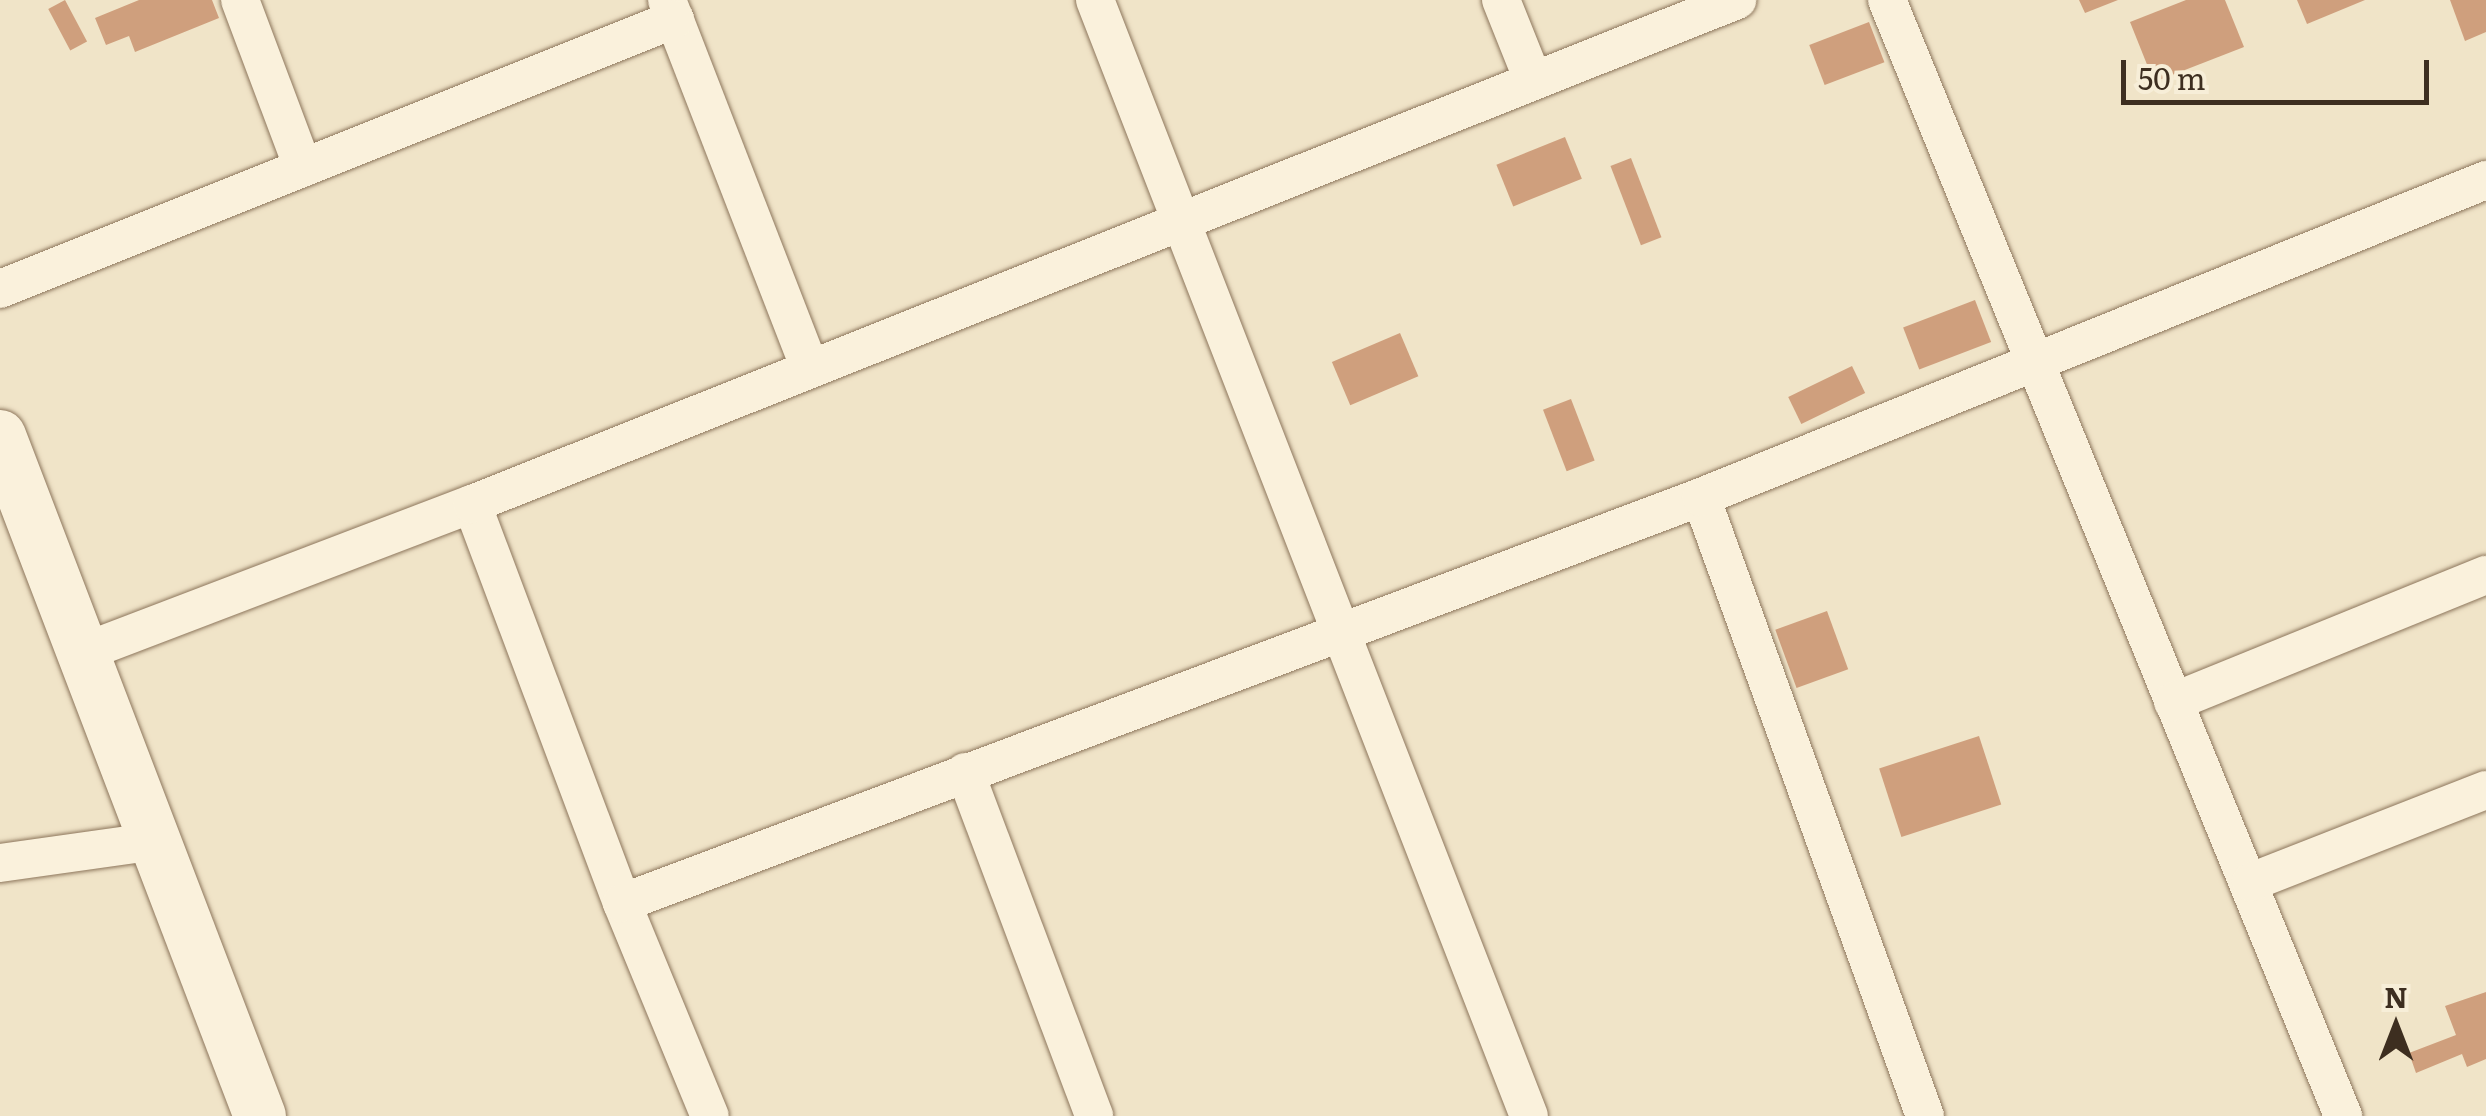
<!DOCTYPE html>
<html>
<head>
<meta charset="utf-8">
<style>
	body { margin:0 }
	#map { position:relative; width:2486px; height:1116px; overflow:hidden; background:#f0e4c8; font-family:Literata,serif }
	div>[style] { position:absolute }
	.building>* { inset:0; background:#cf9f7d; transform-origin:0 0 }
	.roads { filter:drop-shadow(0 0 2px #8d765c) drop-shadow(0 0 2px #8d765c) }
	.street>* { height:38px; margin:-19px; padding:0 19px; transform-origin:19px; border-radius:19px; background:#faf1dc }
	.secondary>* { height:52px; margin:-26px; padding:0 26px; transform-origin:26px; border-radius:26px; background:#faf1dc }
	span { translate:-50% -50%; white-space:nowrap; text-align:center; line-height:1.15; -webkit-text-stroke:8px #f7eed8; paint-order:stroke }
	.north { position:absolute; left:2346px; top:976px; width:100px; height:100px; -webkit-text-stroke:8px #f7eed8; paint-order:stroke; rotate:0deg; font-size:28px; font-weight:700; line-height:40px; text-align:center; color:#3d2e20 }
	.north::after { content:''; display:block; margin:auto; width:35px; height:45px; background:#3d2e20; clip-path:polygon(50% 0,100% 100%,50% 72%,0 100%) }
	.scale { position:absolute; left:2121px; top:60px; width:308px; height:45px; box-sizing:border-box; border:5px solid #3d2e20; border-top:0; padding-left:12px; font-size:30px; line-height:35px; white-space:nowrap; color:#3d2e20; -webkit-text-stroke:8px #f7eed8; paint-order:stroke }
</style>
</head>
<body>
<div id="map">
	<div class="building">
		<div style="left:65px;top:0;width:47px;height:19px;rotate:62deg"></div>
		<div style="clip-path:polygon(139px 0,212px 0,219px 18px,135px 52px,129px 36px,106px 45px,95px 18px)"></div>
		<div style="clip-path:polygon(2079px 0,2118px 0,2085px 13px)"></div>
		<div style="clip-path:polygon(2186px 0,2225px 0,2244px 47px,2154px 82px,2130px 22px)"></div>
		<div style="clip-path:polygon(2297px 0,2365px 0,2307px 24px)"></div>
		<div style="clip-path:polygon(2450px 0,2486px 0,2486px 32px,2465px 41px)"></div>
		<div style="left:1869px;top:22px;width:43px;height:64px;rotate:69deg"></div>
		<div style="left:1565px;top:137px;width:45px;height:74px;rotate:68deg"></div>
		<div style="left:1631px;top:158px;width:85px;height:22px;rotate:69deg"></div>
		<div style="left:1975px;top:300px;width:45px;height:77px;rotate:69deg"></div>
		<div style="left:1400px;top:333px;width:47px;height:74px;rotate:67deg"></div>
		<div style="left:1852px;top:366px;width:30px;height:71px;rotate:64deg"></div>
		<div style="left:1571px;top:399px;width:66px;height:30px;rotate:69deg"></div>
		<div style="left:1827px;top:611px;width:62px;height:55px;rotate:70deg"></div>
		<div style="left:1979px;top:736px;width:72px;height:105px;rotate:72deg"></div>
		<div style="clip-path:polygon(2486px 992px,2486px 1059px,2467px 1067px,2462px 1054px,2416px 1073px,2409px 1053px,2456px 1035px,2445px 1006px)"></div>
	</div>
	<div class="roads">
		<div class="street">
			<div style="left:240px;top:0;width:179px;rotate:69.4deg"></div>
			<div style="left:667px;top:0;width:393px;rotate:68.8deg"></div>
			<div style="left:1095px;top:0;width:1197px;rotate:68.75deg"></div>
			<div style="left:1501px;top:0;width:86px;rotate:68.2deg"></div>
			<div style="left:1887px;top:0;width:1206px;rotate:67.77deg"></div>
			<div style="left:0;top:289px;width:727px;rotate:-21.8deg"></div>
			<div style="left:1701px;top:497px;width:658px;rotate:70.11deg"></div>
			<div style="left:472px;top:504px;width:426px;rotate:69.4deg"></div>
			<div style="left:622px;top:903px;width:230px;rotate:67.6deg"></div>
			<div style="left:84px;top:652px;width:415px;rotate:-20.9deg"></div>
			<div style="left:472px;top:504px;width:1362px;rotate:-21.72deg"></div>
			<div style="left:2173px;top:702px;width:338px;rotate:-22.1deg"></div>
			<div style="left:965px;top:772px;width:367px;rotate:69.4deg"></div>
			<div style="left:0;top:863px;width:158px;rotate:-8deg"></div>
			<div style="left:2251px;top:882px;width:252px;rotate:-21.4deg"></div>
			<div style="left:622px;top:903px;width:1153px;rotate:-20.62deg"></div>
			<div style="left:1701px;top:497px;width:847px;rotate:-21.99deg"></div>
		</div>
		<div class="secondary">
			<div style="left:0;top:436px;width:728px;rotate:69.08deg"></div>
		</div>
	</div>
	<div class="north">N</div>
	<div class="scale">50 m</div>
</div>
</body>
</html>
